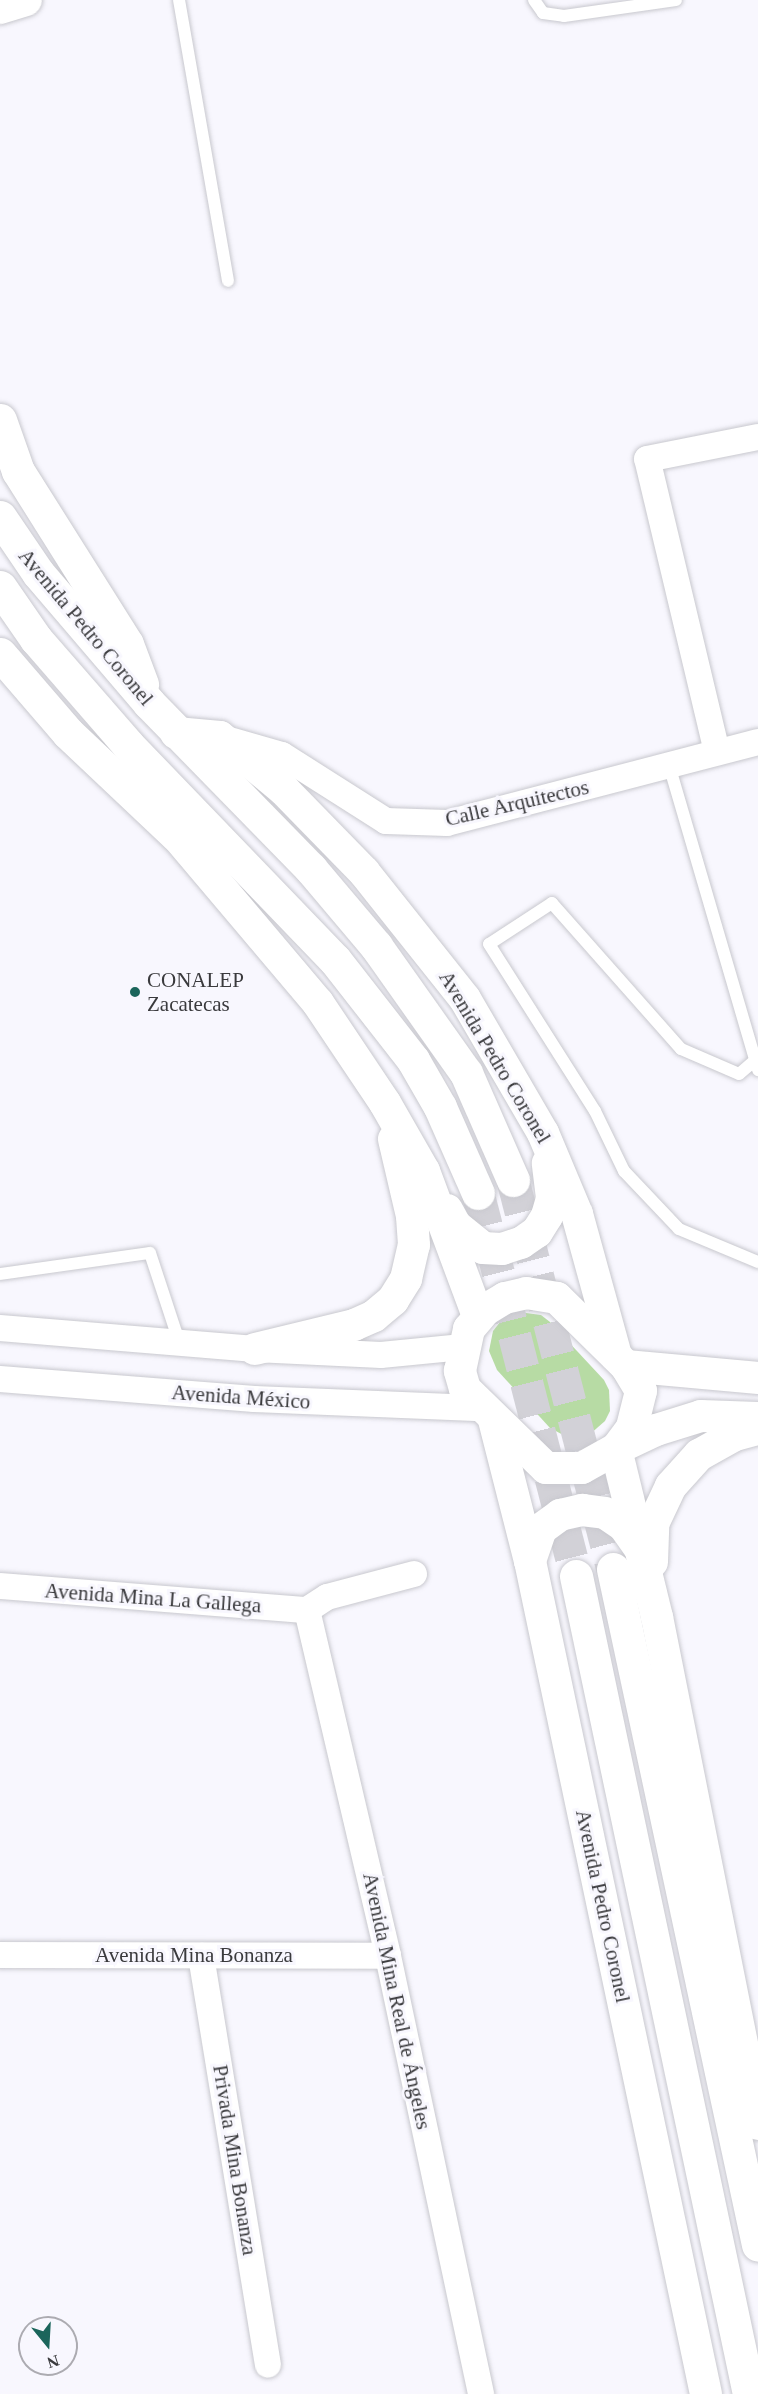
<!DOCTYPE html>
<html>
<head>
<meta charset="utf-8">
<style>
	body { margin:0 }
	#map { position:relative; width:758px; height:2394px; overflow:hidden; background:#f8f7fe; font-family:Georgia,serif }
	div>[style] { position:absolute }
	.green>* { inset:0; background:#b7dba4 }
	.secondary-tunnel>* { height:33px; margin-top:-16.5px; transform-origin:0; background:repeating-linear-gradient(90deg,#d2d1d7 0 33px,transparent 0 49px) }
	.roads { filter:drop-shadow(0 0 2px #c8c8ce) drop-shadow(0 0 2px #c8c8ce) }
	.service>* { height:12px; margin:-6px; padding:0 6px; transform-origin:6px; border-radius:6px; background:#fff }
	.minor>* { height:26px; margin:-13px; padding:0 13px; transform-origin:13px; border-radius:13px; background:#fff }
	.tertiary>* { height:32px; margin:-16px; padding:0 16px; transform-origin:16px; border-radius:16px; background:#fff }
	.secondary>* { height:33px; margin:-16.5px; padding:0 16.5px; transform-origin:16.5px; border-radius:16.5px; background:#fff }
	.dots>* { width:16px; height:16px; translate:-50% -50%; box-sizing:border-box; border:3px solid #f8f7fe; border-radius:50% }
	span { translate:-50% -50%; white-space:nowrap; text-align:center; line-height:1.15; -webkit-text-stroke:6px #f8f7fe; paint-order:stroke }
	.street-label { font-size:21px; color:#3a3a3d }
	.poi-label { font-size:21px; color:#3a3a3d }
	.left { translate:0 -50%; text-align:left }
	.north { position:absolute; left:18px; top:2316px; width:60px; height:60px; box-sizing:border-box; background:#f8f7fe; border:2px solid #acabb1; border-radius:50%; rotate:162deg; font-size:16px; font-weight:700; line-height:24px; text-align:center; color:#3a3a3d }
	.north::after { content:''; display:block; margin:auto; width:21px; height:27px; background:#1b655b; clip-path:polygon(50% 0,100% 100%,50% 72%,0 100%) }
</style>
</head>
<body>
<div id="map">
	<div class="green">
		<div style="clip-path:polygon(519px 1312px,541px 1315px,550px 1322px,604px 1380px,609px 1390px,610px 1411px,605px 1421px,589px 1435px,569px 1438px,550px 1428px,497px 1370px,489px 1351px,493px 1331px,500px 1322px)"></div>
	</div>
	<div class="secondary-tunnel">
		<div style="left:513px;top:1180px;width:402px;rotate:75.6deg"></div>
		<div style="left:478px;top:1193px;width:395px;rotate:75.6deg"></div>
	</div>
	<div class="roads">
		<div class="service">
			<div style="left:179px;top:0;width:285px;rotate:80.1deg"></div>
			<div style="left:534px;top:0;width:16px;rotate:55deg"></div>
			<div style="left:543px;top:13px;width:21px;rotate:8deg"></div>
			<div style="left:564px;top:16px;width:113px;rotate:-8.1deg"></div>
			<div style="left:669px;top:765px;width:318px;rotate:73.7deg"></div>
			<div style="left:753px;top:1062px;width:18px;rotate:139deg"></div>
			<div style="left:739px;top:1074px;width:63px;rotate:-156.7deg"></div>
			<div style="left:681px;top:1049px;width:195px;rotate:-131.5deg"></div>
			<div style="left:552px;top:903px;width:75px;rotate:146.9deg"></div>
			<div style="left:489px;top:944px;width:198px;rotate:57.6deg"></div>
			<div style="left:595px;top:1111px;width:67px;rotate:64.2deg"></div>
			<div style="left:624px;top:1171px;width:80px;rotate:46.5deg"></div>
			<div style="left:679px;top:1229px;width:86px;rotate:22.7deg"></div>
			<div style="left:0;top:1274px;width:151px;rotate:-8deg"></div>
			<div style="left:150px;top:1253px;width:96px;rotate:71.8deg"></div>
		</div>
		<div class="minor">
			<div style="left:226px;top:739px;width:58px;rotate:15.9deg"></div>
			<div style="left:282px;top:755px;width:123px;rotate:32.4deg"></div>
			<div style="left:386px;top:821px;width:61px;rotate:1.9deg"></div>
			<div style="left:447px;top:823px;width:321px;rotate:-14.6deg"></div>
			<div style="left:717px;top:752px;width:301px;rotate:-103.4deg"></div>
			<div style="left:647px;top:459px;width:113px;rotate:-11.2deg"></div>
			<div style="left:0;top:1328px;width:256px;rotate:4.7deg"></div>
			<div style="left:255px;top:1349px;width:126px;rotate:2.7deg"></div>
			<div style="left:381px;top:1355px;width:82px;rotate:-5.6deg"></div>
			<div style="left:0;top:1379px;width:255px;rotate:4.5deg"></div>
			<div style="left:254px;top:1399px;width:228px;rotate:2.3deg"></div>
			<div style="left:0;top:1586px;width:308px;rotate:4.5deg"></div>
			<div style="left:307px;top:1610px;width:355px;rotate:76.8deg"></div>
			<div style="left:388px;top:1956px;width:448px;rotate:78deg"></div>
			<div style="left:307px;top:1610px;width:24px;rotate:-33deg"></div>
			<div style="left:327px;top:1597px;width:90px;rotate:-14.8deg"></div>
			<div style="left:0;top:1955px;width:388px;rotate:0.1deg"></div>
			<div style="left:201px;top:1956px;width:414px;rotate:80.7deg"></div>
		</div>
		<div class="tertiary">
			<div style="left:0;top:8px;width:27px;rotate:-17deg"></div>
			<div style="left:176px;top:733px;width:44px;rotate:5.2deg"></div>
			<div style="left:220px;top:737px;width:83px;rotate:39.6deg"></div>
			<div style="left:284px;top:790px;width:115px;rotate:45.7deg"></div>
			<div style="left:364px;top:872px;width:162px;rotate:51.5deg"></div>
			<div style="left:465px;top:999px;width:155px;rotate:59.8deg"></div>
			<div style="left:543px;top:1133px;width:88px;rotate:67.2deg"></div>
			<div style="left:577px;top:1214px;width:147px;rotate:74.6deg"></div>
			<div style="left:164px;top:812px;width:26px;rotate:62deg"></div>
			<div style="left:176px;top:835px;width:220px;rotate:49.8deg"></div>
			<div style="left:318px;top:1003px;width:120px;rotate:56.2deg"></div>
			<div style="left:385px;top:1103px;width:78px;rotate:60.2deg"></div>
			<div style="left:424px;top:1171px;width:155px;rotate:69.6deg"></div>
			<div style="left:447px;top:1210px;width:18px;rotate:61deg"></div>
			<div style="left:456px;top:1226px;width:35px;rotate:39deg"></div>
			<div style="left:483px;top:1248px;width:19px;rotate:3deg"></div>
			<div style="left:502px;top:1249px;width:20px;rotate:-18deg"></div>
			<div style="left:521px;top:1243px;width:19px;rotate:-35deg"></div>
			<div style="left:537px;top:1232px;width:19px;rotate:-58deg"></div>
			<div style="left:547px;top:1216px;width:19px;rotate:-74deg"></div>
			<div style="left:552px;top:1198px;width:35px;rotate:-97deg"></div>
			<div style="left:526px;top:1293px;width:31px;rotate:9deg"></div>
			<div style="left:557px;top:1298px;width:97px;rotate:44.6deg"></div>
			<div style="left:626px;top:1366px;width:29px;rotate:59deg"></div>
			<div style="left:641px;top:1391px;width:38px;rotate:104deg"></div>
			<div style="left:632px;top:1428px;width:26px;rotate:127deg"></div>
			<div style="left:616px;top:1449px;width:39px;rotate:151deg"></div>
			<div style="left:582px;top:1468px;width:36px;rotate:180deg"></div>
			<div style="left:546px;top:1468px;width:113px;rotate:-135.7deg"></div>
			<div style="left:465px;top:1389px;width:19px;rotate:-106deg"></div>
			<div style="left:460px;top:1371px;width:43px;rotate:-77.9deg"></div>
			<div style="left:469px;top:1329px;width:25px;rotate:-50deg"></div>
			<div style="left:485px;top:1310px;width:23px;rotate:-31deg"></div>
			<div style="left:505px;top:1298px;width:22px;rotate:-13deg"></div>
			<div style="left:255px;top:1349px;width:102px;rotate:-13.6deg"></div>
			<div style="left:354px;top:1325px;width:22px;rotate:-24deg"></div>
			<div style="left:374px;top:1316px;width:25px;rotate:-40deg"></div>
			<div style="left:393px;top:1300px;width:25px;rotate:-58deg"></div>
			<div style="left:406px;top:1279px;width:35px;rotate:-77deg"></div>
			<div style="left:414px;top:1245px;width:29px;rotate:-94deg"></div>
			<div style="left:412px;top:1216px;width:79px;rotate:-103.2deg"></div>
			<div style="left:626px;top:1366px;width:133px;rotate:5.2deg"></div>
			<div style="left:758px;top:1418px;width:57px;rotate:-178deg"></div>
			<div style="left:701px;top:1416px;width:47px;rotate:162.7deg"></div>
			<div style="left:656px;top:1430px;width:44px;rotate:154.6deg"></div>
			<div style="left:616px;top:1449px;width:173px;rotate:76.3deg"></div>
			<div style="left:657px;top:1617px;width:517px;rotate:78.73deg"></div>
			<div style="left:494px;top:1420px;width:146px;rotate:75.7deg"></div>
			<div style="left:530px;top:1561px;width:851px;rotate:78.07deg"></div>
			<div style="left:530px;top:1561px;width:34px;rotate:-71deg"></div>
			<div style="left:541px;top:1529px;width:24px;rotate:-36deg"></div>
			<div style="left:560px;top:1515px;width:23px;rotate:-13deg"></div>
			<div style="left:582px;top:1510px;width:23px;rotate:7deg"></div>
			<div style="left:605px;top:1513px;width:23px;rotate:34deg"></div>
			<div style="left:624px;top:1526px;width:24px;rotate:55deg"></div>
			<div style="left:652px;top:1562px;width:38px;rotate:-88deg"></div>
			<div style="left:653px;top:1524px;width:42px;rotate:-64.7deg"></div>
			<div style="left:671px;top:1486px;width:42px;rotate:-47.9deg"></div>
			<div style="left:699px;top:1455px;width:41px;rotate:-29.1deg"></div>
			<div style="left:735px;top:1435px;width:24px;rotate:-15deg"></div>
		</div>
		<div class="secondary">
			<div style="left:0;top:420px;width:54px;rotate:70.6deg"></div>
			<div style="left:18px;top:471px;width:204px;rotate:57.8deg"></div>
			<div style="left:127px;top:644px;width:43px;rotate:69.4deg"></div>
			<div style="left:0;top:517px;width:68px;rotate:55.8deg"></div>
			<div style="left:38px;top:573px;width:171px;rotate:49.5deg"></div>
			<div style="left:149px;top:703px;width:232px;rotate:45.7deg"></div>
			<div style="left:311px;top:869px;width:101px;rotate:49.8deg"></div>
			<div style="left:376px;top:946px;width:156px;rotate:54.7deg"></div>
			<div style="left:466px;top:1073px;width:117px;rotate:66.3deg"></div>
			<div style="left:0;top:587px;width:63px;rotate:55.3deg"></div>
			<div style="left:36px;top:639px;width:140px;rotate:49deg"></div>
			<div style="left:128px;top:745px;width:298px;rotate:46.1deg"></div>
			<div style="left:335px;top:960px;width:127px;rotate:52deg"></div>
			<div style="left:413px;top:1060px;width:54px;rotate:60.1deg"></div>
			<div style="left:440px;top:1107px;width:94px;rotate:66.2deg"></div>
			<div style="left:0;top:654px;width:104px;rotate:49.3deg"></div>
			<div style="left:68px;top:733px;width:149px;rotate:43.4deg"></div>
			<div style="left:613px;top:1569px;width:691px;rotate:77.89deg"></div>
			<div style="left:576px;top:1576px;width:836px;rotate:78.06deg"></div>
		</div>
	</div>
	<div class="dots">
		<div style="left:135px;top:992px;background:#1b655b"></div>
	</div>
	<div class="street-label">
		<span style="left:86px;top:627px;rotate:50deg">Avenida Pedro Coronel</span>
		<span style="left:517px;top:803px;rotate:-13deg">Calle Arquitectos</span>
		<span style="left:495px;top:1057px;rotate:59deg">Avenida Pedro Coronel</span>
		<span style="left:241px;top:1397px;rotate:4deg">Avenida México</span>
		<span style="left:153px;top:1598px;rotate:4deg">Avenida Mina La Gallega</span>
		<span style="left:603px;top:1906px;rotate:78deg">Avenida Pedro Coronel</span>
		<span style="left:194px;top:1955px">Avenida Mina Bonanza</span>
		<span style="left:397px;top:2001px;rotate:78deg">Avenida Mina Real de Ángeles</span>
		<span style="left:235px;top:2160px;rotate:81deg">Privada Mina Bonanza</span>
	</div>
	<div class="poi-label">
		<span class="left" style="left:147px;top:992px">CONALEP<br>Zacatecas</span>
	</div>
	<div class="north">N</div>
</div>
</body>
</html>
